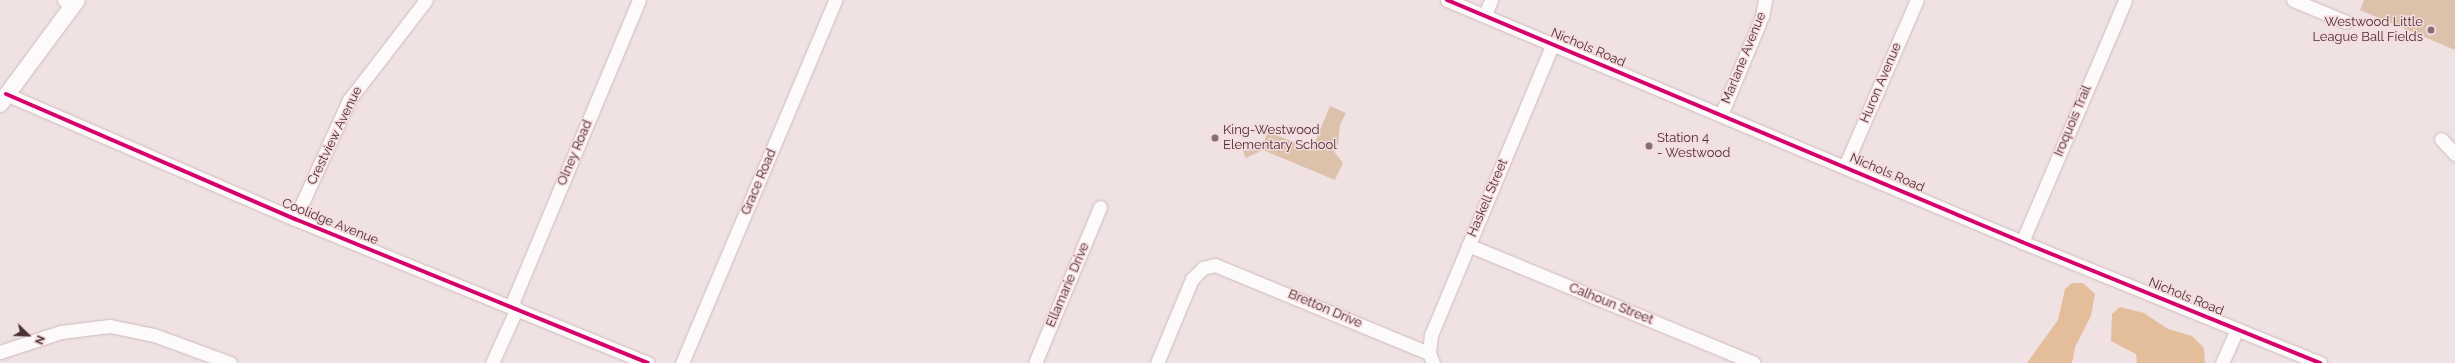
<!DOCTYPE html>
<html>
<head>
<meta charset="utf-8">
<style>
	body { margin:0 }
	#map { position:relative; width:2455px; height:363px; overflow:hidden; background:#f0e1e3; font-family:Raleway,sans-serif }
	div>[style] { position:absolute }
	.green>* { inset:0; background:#ddc2ab }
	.forest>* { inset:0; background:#e4be9a }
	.roads { filter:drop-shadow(0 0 1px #cebbbe) drop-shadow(0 0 1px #cebbbe) }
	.minor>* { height:13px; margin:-6.5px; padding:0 6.5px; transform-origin:6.5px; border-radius:6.5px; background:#fdfafb }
	.major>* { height:16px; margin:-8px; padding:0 8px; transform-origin:8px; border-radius:8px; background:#fdfafb }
	.cycleway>* { height:4px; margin:-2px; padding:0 2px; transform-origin:2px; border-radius:2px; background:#d6006c }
	.dots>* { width:11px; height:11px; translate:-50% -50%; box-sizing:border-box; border:2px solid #f6dbde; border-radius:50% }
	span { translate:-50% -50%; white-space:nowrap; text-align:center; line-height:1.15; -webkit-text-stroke:3px #f6dbde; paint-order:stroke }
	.poi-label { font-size:13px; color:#4a3034 }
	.right { translate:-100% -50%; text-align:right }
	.left { translate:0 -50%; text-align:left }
	.street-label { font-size:13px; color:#4a3034 }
	.north { position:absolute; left:8px; top:315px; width:40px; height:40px; -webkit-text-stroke:3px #f6dbde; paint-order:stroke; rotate:113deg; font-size:11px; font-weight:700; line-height:16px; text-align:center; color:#4a3034 }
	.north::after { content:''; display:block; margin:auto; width:14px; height:18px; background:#4a3034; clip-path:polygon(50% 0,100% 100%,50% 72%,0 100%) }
</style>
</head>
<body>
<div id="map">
	<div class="green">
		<div style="clip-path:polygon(2364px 0,2455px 0,2455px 50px,2360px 10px)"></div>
		<div style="clip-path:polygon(1330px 106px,1346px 113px,1340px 125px,1338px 144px,1333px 150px,1343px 163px,1335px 180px,1263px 150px,1246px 158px,1243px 151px,1263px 143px,1268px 132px,1312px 149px)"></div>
	</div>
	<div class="forest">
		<div style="clip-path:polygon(2072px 283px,2083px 283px,2095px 294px,2091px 316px,2075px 347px,2073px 360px,2071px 363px,2027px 363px,2058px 320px,2065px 289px)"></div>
		<div style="clip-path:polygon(2120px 307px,2144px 313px,2168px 329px,2192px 336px,2204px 348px,2205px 363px,2137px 363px,2136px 354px,2111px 341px,2112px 314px)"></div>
	</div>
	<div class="roads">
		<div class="minor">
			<div style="left:64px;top:0;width:10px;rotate:24deg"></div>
			<div style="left:1447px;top:0;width:624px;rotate:22.82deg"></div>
			<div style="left:2022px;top:242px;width:322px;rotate:22.1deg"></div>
			<div style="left:2293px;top:0;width:57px;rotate:22.5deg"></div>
			<div style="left:1485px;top:15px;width:16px;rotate:-68deg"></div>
			<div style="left:6px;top:94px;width:315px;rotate:23.4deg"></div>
			<div style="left:295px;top:219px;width:381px;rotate:22.2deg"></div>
			<div style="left:1721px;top:115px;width:107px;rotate:-67.5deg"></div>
			<div style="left:1762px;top:16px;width:16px;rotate:-79deg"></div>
			<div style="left:2441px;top:139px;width:21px;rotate:47deg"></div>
			<div style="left:1845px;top:166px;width:181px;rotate:-66.6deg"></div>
			<div style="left:295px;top:219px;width:131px;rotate:-65.6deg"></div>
			<div style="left:349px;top:100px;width:126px;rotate:-52.4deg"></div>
			<div style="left:2022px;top:242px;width:263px;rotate:-66.9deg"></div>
			<div style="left:1468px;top:245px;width:309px;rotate:22.4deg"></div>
			<div style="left:511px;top:306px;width:332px;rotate:-67.3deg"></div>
			<div style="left:0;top:352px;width:64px;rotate:-18.2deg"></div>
			<div style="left:61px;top:332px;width:49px;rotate:-7deg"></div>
			<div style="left:110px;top:326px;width:45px;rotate:11.6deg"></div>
			<div style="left:154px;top:335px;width:81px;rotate:20.2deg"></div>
			<div style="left:1429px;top:353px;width:18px;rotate:-84deg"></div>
			<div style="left:1431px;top:335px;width:316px;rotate:-67.3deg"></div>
			<div style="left:492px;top:363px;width:60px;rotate:-65.6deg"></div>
			<div style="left:682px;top:363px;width:394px;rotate:-67.1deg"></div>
			<div style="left:1035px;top:363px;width:169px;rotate:-67.4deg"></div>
			<div style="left:1157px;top:363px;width:91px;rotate:-67.4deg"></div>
			<div style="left:1192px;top:279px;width:16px;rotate:-45deg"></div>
			<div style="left:1203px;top:268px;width:12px;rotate:-14deg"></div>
			<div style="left:1215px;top:265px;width:231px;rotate:22.4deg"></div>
			<div style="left:1429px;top:353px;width:11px;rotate:68deg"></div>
			<div style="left:2222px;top:363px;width:37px;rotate:-66deg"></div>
		</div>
		<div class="major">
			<div style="left:0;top:104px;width:129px;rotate:-53.5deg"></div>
		</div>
	</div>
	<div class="cycleway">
		<div style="left:1447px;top:0;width:624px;rotate:22.82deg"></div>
		<div style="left:2022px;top:242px;width:322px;rotate:22.1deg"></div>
		<div style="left:6px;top:94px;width:315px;rotate:23.4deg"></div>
		<div style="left:295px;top:219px;width:381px;rotate:22.2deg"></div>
	</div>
	<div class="dots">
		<div style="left:2431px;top:30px;background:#846e71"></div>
		<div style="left:1215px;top:138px;background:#846e71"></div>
		<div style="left:1649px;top:146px;background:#846e71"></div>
	</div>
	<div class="poi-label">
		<span class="right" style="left:2423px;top:30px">Westwood Little<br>League Ball Fields</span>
		<span class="left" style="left:1223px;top:138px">King-Westwood<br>Elementary School</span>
		<span class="left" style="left:1657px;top:146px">Station 4<br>- Westwood</span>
	</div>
	<div class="street-label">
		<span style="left:1588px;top:48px;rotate:23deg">Nichols Road</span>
		<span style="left:1744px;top:58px;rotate:-68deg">Marlane Avenue</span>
		<span style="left:1881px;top:83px;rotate:-67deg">Huron Avenue</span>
		<span style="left:2073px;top:121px;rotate:-67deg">Iroquois Trail</span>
		<span style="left:335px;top:136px;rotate:-64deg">Crestview Avenue</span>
		<span style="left:575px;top:153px;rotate:-67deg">Olney Road</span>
		<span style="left:1887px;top:173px;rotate:23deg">Nichols Road</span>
		<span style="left:759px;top:182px;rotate:-67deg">Grace Road</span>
		<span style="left:1488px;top:198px;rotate:-67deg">Haskell Street</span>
		<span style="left:330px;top:222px;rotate:22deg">Coolidge Avenue</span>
		<span style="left:1068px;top:285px;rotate:-67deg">Ellamarie Drive</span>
		<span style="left:2186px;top:297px;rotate:22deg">Nichols Road</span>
		<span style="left:1611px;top:304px;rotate:22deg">Calhoun Street</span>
		<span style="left:1325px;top:309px;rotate:23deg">Bretton Drive</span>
	</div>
	<div class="north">N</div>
</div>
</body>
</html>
